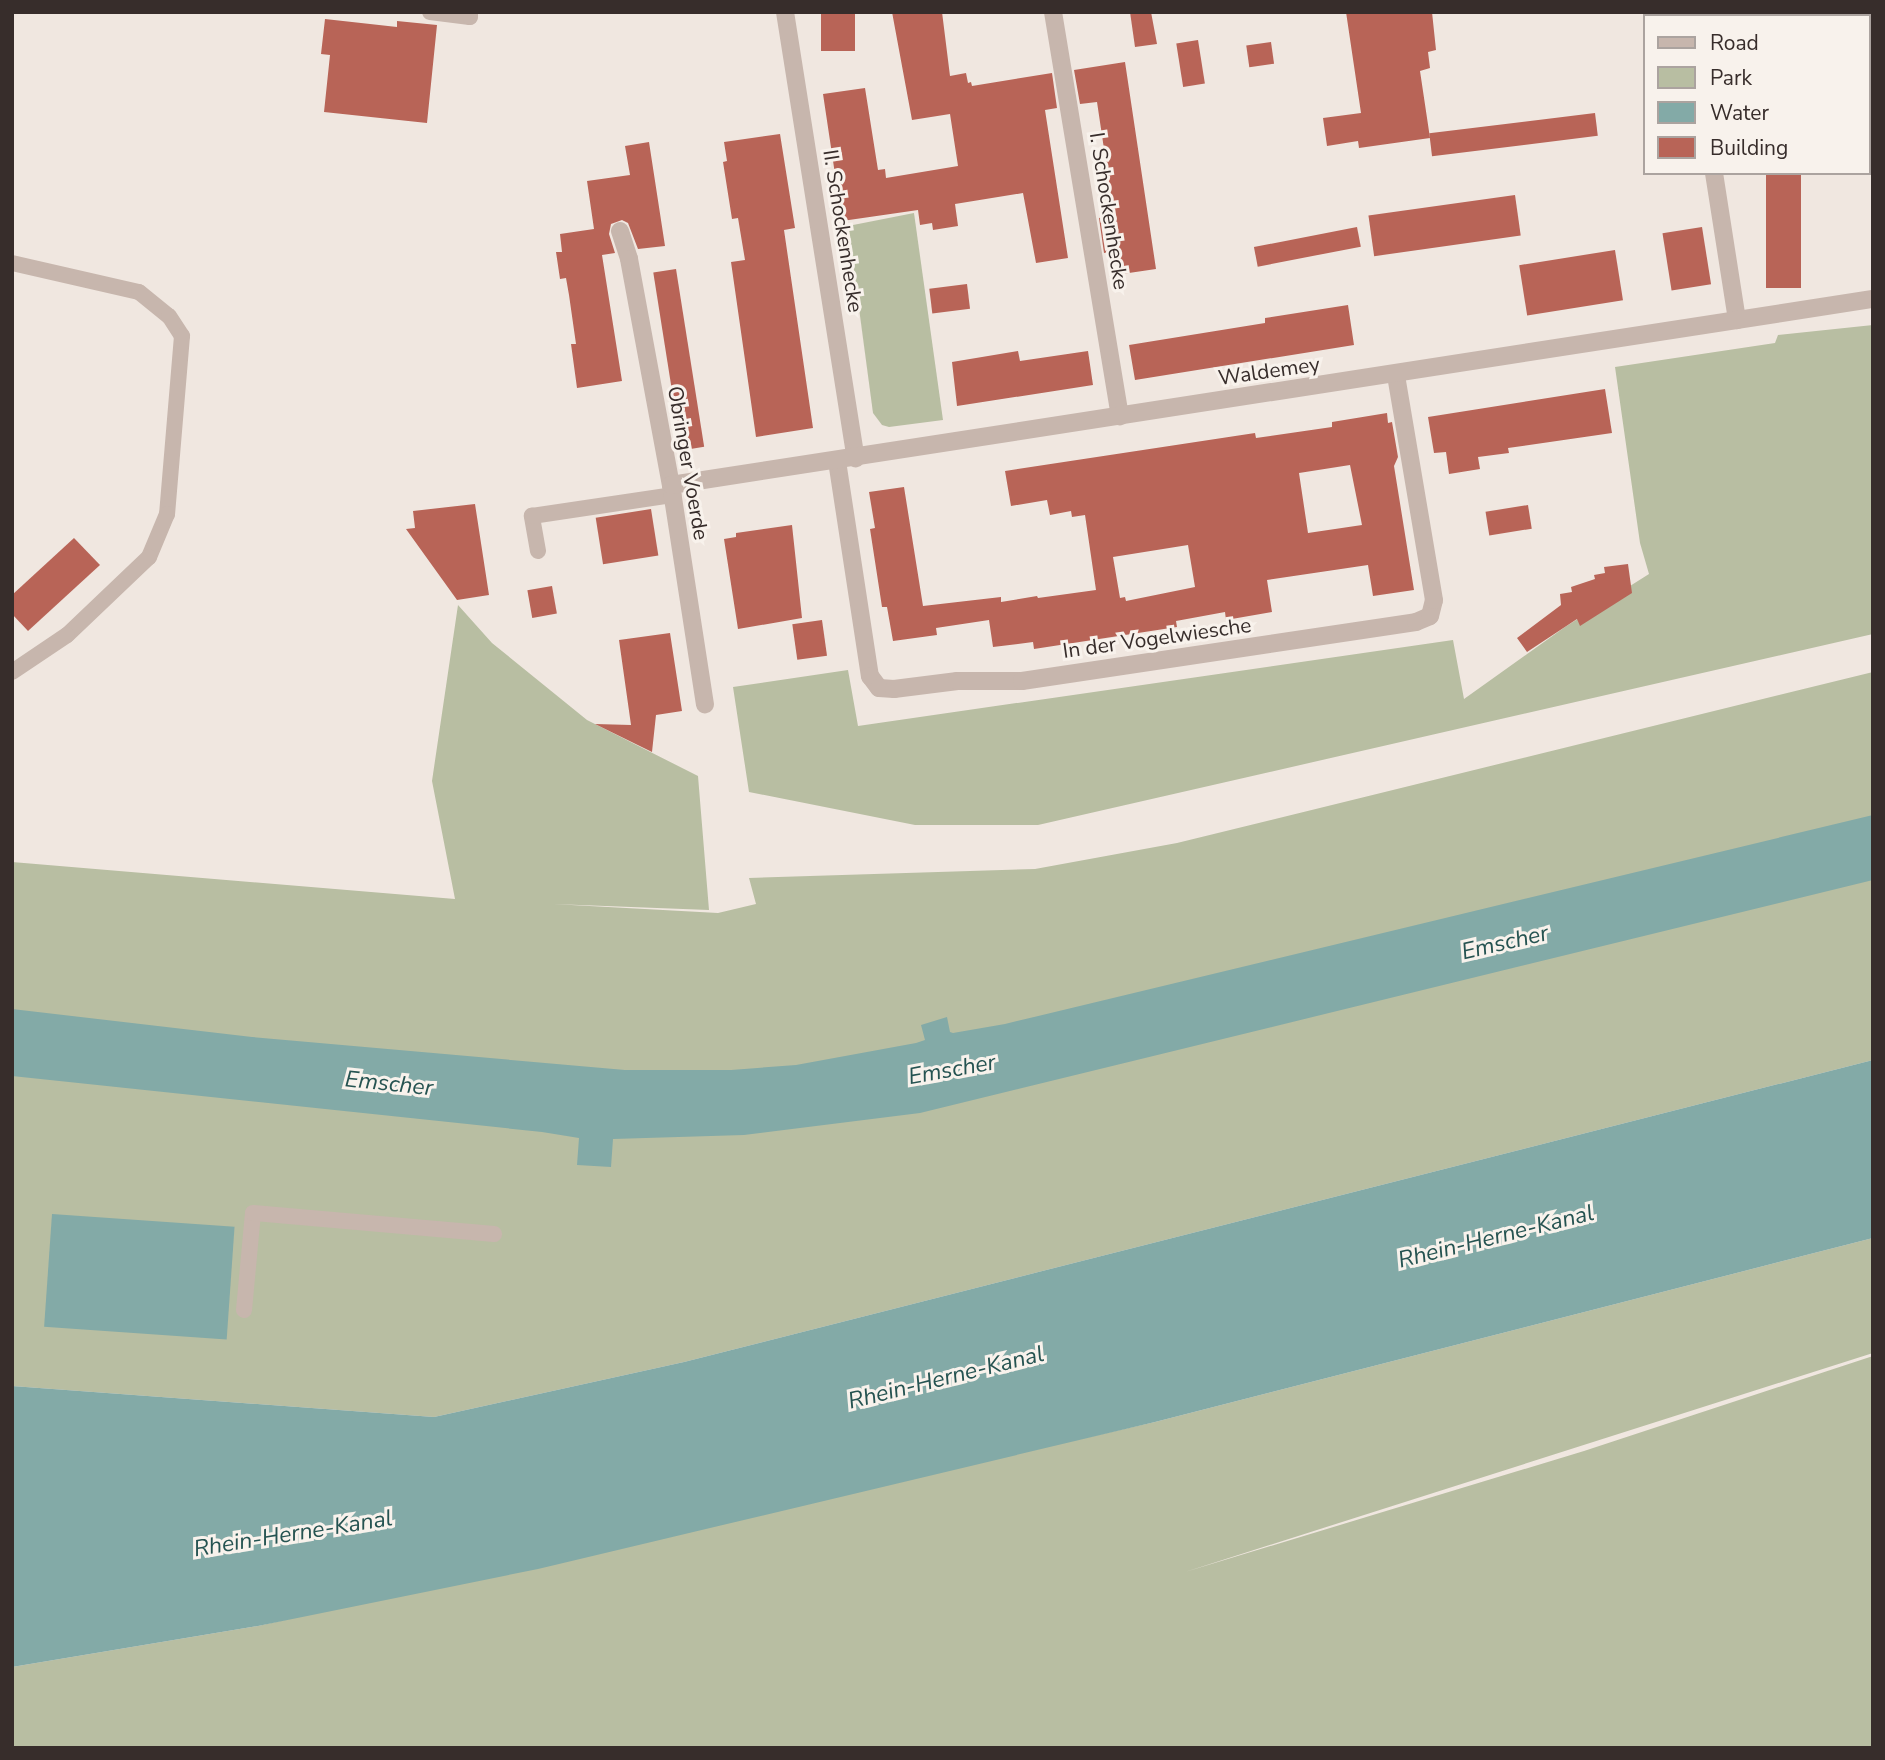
<!DOCTYPE html>
<html>
<head>
<meta charset="utf-8">
<style>
	body { margin:0 }
	#map { position:relative; width:1885px; height:1760px; overflow:hidden; background:#f0e7e0; font-family:"Nunito Sans",sans-serif }
	div>[style] { position:absolute }
	.green>* { inset:0; background:#b8bea2 }
	.water>* { inset:0; background:#83aaa7; transform-origin:0 0 }
	.building>* { inset:0; background:#b86457; transform-origin:0 0 }
	.service>* { height:16px; margin:-8px; padding:0 8px; transform-origin:8px; border-radius:8px; background:#c7b6ad }
	.minor>* { height:18px; margin:-9px; padding:0 9px; transform-origin:9px; border-radius:9px; background:#c7b6ad }
	span { translate:-50% -50%; white-space:nowrap; text-align:center; line-height:1.15; -webkit-text-stroke:6px #f8f2ec; paint-order:stroke }
	.street-label { font-size:21px; color:#372d2b }
	.water-label { font-size:23px; color:#255351; font-style:italic }
	.frame { position:absolute; inset:0; border:14px solid #372d2b; pointer-events:none }
	.legend { position:absolute; left:1643px; top:14px; width:228px; height:161px; box-sizing:border-box; background:#f8f2ec; border:2px solid #aba39f; margin:0; padding:9px 12px; list-style:none; font-size:21px; color:#372d2b }
	.legend li { display:flex; align-items:center; gap:14px; height:35px }
	.legend b { width:35px; border:2px solid #aba39f }
</style>
</head>
<body>
<div id="map">
	<div class="green">
		<div style="clip-path:polygon(914px 213px,943px 420px,889px 427px,882px 425px,873px 413px,848px 226px)"></div>
		<div style="clip-path:polygon(1873px 325px,1873px 634px,1038px 825px,915px 825px,749px 792px,733px 687px,848px 670px,858px 726px,1453px 640px,1464px 699px,1565px 627px,1649px 574px,1640px 543px,1615px 367px,1775px 343px,1778px 335px)"></div>
		<div style="clip-path:polygon(458px 605px,492px 643px,587px 720px,698px 776px,709px 910px,553px 904px,718px 913px,756px 904px,749px 878px,1035px 869px,1177px 843px,1873px 672px,1873px 1060px,684px 1362px,434px 1417px,12px 1386px,12px 862px,455px 899px,432px 781px)"></div>
		<div style="clip-path:polygon(1873px 1238px,1873px 1353px,1185px 1572px,1584px 1451px,1873px 1356px,1873px 1748px,12px 1748px,12px 1667px,258px 1626px,1155px 1422px)"></div>
	</div>
	<div class="water">
		<div style="clip-path:polygon(1873px 815px,1873px 880px,920px 1113px,744px 1135px,613px 1139px,611px 1167px,577px 1165px,579px 1138px,542px 1132px,12px 1076px,12px 1009px,252px 1037px,625px 1070px,731px 1070px,796px 1065px,916px 1043px,925px 1040px,921px 1025px,947px 1017px,950px 1032px,953px 1033px,1005px 1024px)"></div>
		<div style="clip-path:polygon(1873px 1060px,1873px 1238px,1155px 1422px,538px 1569px,258px 1626px,12px 1667px,12px 1386px,434px 1417px,684px 1362px)"></div>
		<div style="left:52px;top:1214px;width:183px;height:113px;rotate:4deg"></div>
	</div>
	<div class="building">
		<div style="left:821px;top:12px;width:34px;height:39px"></div>
		<div style="clip-path:polygon(892px 12px,942px 12px,950px 76px,966px 73px,968px 83px,971px 82px,972px 86px,1052px 73px,1057px 108px,1045px 110px,1068px 258px,1036px 263px,1023px 193px,955px 204px,958px 226px,933px 230px,932px 223px,920px 225px,918px 210px,842px 221px,823px 94px,865px 88px,878px 170px,885px 169px,886px 178px,958px 166px,950px 114px,912px 120px)"></div>
		<div style="clip-path:polygon(1130px 12px,1151px 12px,1157px 44px,1135px 47px)"></div>
		<div style="clip-path:polygon(1346px 12px,1432px 12px,1436px 50px,1428px 52px,1430px 68px,1420px 71px,1430px 138px,1359px 148px,1358px 141px,1327px 146px,1323px 118px,1361px 113px)"></div>
		<div style="clip-path:polygon(325px 19px,397px 27px,397px 21px,437px 25px,427px 123px,324px 112px,330px 55px,321px 54px)"></div>
		<div style="left:1198px;top:40px;width:44px;height:22px;rotate:81deg"></div>
		<div style="left:1271px;top:42px;width:22px;height:25px;rotate:82deg"></div>
		<div style="clip-path:polygon(1125px 62px,1156px 269px,1122px 274px,1119px 251px,1104px 253px,1099px 218px,1114px 216px,1097px 102px,1080px 104px,1074px 70px)"></div>
		<div style="left:1595px;top:113px;width:23px;height:167px;rotate:83deg"></div>
		<div style="clip-path:polygon(780px 134px,795px 228px,784px 230px,813px 428px,756px 437px,731px 262px,745px 260px,738px 218px,732px 219px,723px 162px,727px 161px,724px 142px)"></div>
		<div style="clip-path:polygon(649px 142px,665px 246px,638px 249px,628px 223px,622px 220px,611px 224px,609px 234px,615px 253px,602px 255px,622px 381px,577px 388px,571px 344px,576px 344px,569px 295px,566px 278px,560px 279px,556px 252px,562px 252px,560px 234px,594px 229px,587px 181px,630px 175px,625px 146px)"></div>
		<div style="left:1766px;top:173px;width:35px;height:115px"></div>
		<div style="left:1515px;top:195px;width:41px;height:148px;rotate:82deg"></div>
		<div style="left:1357px;top:227px;width:20px;height:105px;rotate:79deg"></div>
		<div style="left:1702px;top:227px;width:58px;height:40px;rotate:81deg"></div>
		<div style="left:1615px;top:250px;width:51px;height:97px;rotate:81deg"></div>
		<div style="left:676px;top:269px;width:180px;height:23px;rotate:81deg"></div>
		<div style="left:967px;top:284px;width:25px;height:38px;rotate:83deg"></div>
		<div style="clip-path:polygon(1348px 305px,1354px 345px,1135px 380px,1129px 345px,1265px 323px,1265px 318px)"></div>
		<div style="clip-path:polygon(1018px 351px,1020px 361px,1088px 351px,1093px 385px,957px 406px,952px 362px)"></div>
		<div style="clip-path:polygon(1605px 389px,1612px 433px,1508px 448px,1509px 453px,1478px 457px,1480px 469px,1449px 474px,1446px 452px,1434px 453px,1428px 417px)"></div>
		<div style="clip-path:polygon(evenodd,1387px 413px,1388px 423px,1392px 422px,1398px 457px,1394px 466px,1414px 590px,1373px 596px,1368px 565px,1267px 580px,1272px 612px,1226px 620px,1225px 612px,1176px 621px,1177px 627px,1034px 649px,1033px 642px,993px 647px,989px 620px,936px 628px,937px 635px,893px 641px,887px 607px,882px 607px,870px 529px,875px 528px,869px 492px,904px 487px,923px 606px,1001px 597px,1001px 602px,1037px 596px,1038px 598px,1096px 590px,1085px 515px,1072px 517px,1071px 511px,1050px 515px,1047px 500px,1011px 506px,1005px 471px,1255px 433px,1256px 438px,1332px 427px,1332px 422px,1387px 413px,1350px 465px,1362px 525px,1308px 533px,1299px 473px,1350px 465px,1387px 413px,1188px 545px,1195px 587px,1126px 601px,1125px 597px,1120px 598px,1113px 557px,1188px 545px)"></div>
		<div style="clip-path:polygon(475px 504px,489px 595px,457px 600px,406px 529px,415px 528px,413px 511px)"></div>
		<div style="left:1528px;top:505px;width:24px;height:43px;rotate:81deg"></div>
		<div style="left:651px;top:509px;width:47px;height:56px;rotate:81deg"></div>
		<div style="clip-path:polygon(792px 525px,802px 618px,738px 629px,724px 539px,736px 537px,736px 533px)"></div>
		<div style="clip-path:polygon(74px 538px,100px 565px,28px 631px,12px 614px,12px 595px)"></div>
		<div style="clip-path:polygon(1628px 564px,1632px 593px,1580px 626px,1577px 619px,1527px 652px,1517px 638px,1561px 605px,1560px 594px,1572px 592px,1571px 587px,1595px 579px,1594px 575px,1605px 573px,1604px 567px)"></div>
		<div style="left:552px;top:586px;width:28px;height:25px;rotate:80deg"></div>
		<div style="left:822px;top:620px;width:36px;height:30px;rotate:82deg"></div>
		<div style="clip-path:polygon(670px 633px,682px 711px,656px 715px,652px 752px,595px 724px,631px 725px,619px 640px)"></div>
	</div>
	<div class="service">
		<div style="left:430px;top:12px;width:40px;rotate:7.1deg"></div>
		<div style="left:470px;top:17px;width:5px;rotate:-90deg"></div>
		<div style="left:12px;top:263px;width:130px;rotate:12.9deg"></div>
		<div style="left:139px;top:292px;width:38px;rotate:39deg"></div>
		<div style="left:169px;top:316px;width:24px;rotate:57deg"></div>
		<div style="left:182px;top:336px;width:179px;rotate:94.8deg"></div>
		<div style="left:167px;top:514px;width:47px;rotate:112.7deg"></div>
		<div style="left:149px;top:557px;width:113px;rotate:136.4deg"></div>
		<div style="left:67px;top:635px;width:66px;rotate:146.1deg"></div>
		<div style="left:538px;top:551px;width:36px;rotate:-100deg"></div>
		<div style="left:532px;top:516px;width:143px;rotate:-8.5deg"></div>
		<div style="left:244px;top:1310px;width:97px;rotate:-84.7deg"></div>
		<div style="left:253px;top:1213px;width:242px;rotate:5deg"></div>
	</div>
	<div class="minor">
		<div style="left:785px;top:12px;width:452px;rotate:81deg"></div>
		<div style="left:1053px;top:12px;width:410px;rotate:80.6deg"></div>
		<div style="left:1689px;top:12px;width:4px;rotate:76deg"></div>
		<div style="left:1714px;top:173px;width:149px;rotate:81.1deg"></div>
		<div style="left:620px;top:231px;width:29px;rotate:72deg"></div>
		<div style="left:629px;top:259px;width:230px;rotate:79.5deg"></div>
		<div style="left:671px;top:485px;width:222px;rotate:81.2deg"></div>
		<div style="left:837px;top:461px;width:218px;rotate:81.3deg"></div>
		<div style="left:870px;top:676px;width:15px;rotate:53deg"></div>
		<div style="left:879px;top:688px;width:15px;rotate:4deg"></div>
		<div style="left:894px;top:689px;width:64px;rotate:-7.2deg"></div>
		<div style="left:957px;top:681px;width:65px"></div>
		<div style="left:1022px;top:681px;width:398px;rotate:-8.5deg"></div>
		<div style="left:1416px;top:622px;width:15px;rotate:-23deg"></div>
		<div style="left:1430px;top:616px;width:16px;rotate:-76deg"></div>
		<div style="left:1434px;top:600px;width:228px;rotate:-99.6deg"></div>
		<div style="left:671px;top:485px;width:1216px;rotate:-8.8deg"></div>
	</div>
	<div class="street-label">
		<span style="left:1109px;top:211px;rotate:81deg">I. Schockenhecke</span>
		<span style="left:843px;top:231px;rotate:81deg">II. Schockenhecke</span>
		<span style="left:1269px;top:371px;rotate:-8deg">Waldemey</span>
		<span style="left:688px;top:463px;rotate:80deg">Obringer Voerde</span>
		<span style="left:1157px;top:638px;rotate:-8deg">In der Vogelwiesche</span>
	</div>
	<div class="water-label">
		<span style="left:1505px;top:943px;rotate:-13deg">Emscher</span>
		<span style="left:952px;top:1070px;rotate:-10deg">Emscher</span>
		<span style="left:389px;top:1084px;rotate:6deg">Emscher</span>
		<span style="left:1496px;top:1237px;rotate:-14deg">Rhein-Herne-Kanal</span>
		<span style="left:946px;top:1378px;rotate:-14deg">Rhein-Herne-Kanal</span>
		<span style="left:293px;top:1534px;rotate:-9deg">Rhein-Herne-Kanal</span>
	</div>
	<div class="frame"></div>
	<ul class="legend">
	<li><b style="height:9px;background:#c7b6ad"></b>Road</li>
	<li><b style="height:19px;background:#b8bea2"></b>Park</li>
	<li><b style="height:19px;background:#83aaa7"></b>Water</li>
	<li><b style="height:19px;background:#b86457"></b>Building</li>
	</ul>
</div>
</body>
</html>
